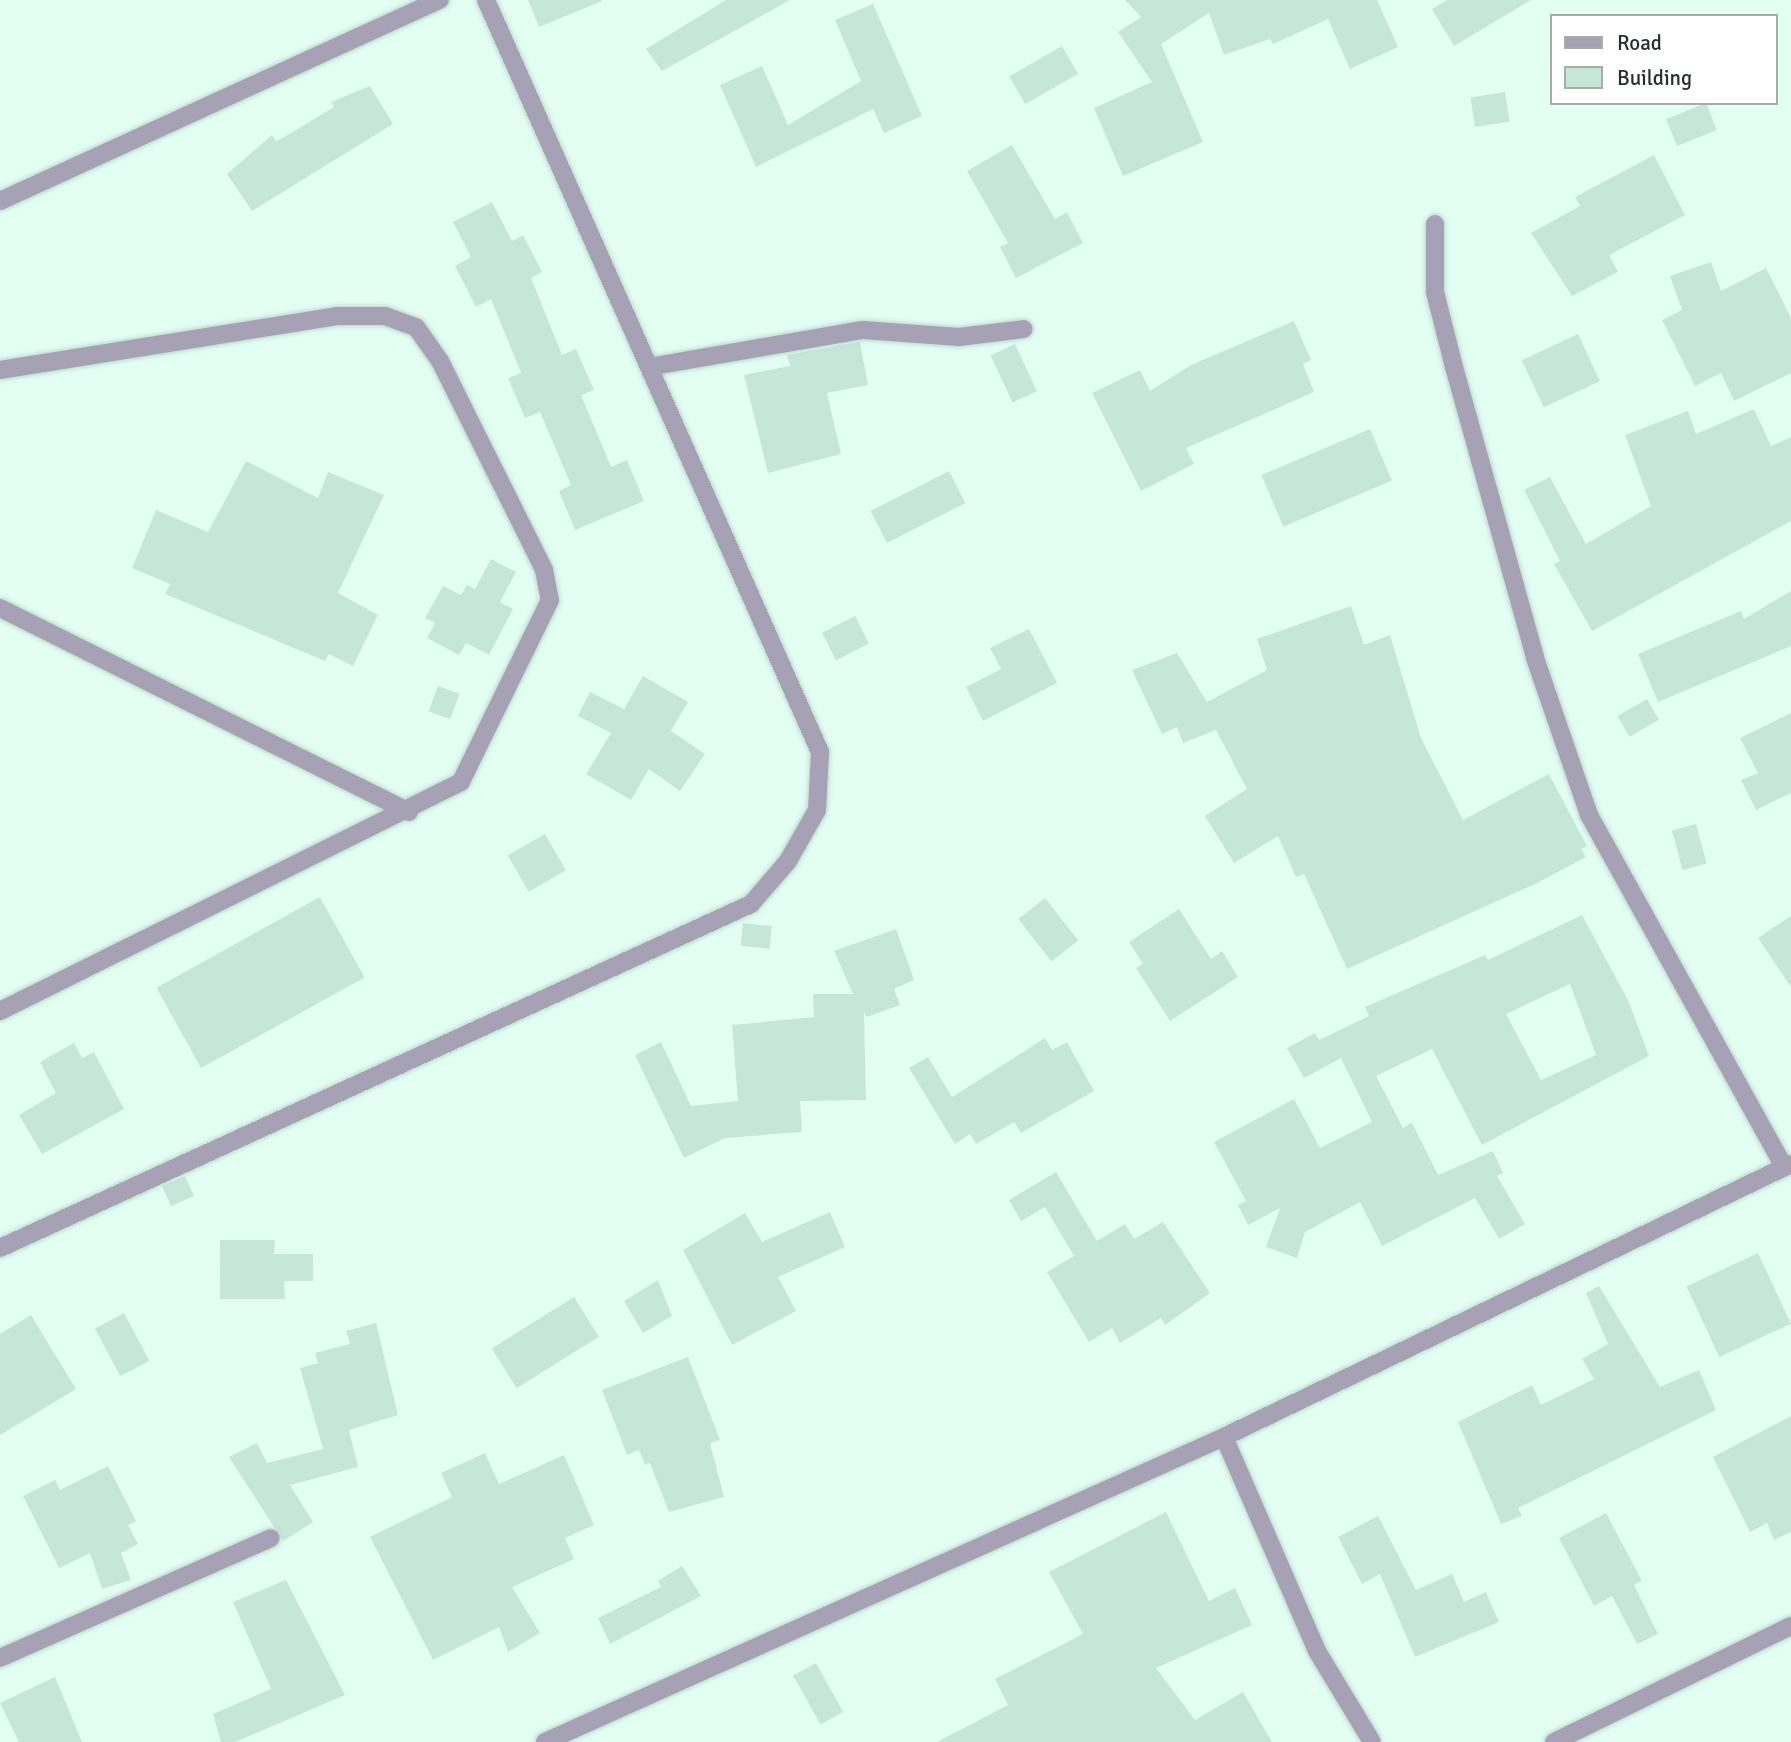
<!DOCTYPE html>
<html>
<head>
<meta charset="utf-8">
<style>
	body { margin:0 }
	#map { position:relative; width:1791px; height:1742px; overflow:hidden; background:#e3fef3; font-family:Signika,sans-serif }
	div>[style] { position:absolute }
	.building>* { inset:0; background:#c5e6d9; transform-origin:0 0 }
	.roads { filter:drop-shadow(0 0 2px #c0d9cf) drop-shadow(0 0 2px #c0d9cf) }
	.minor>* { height:18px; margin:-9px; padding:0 9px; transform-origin:9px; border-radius:9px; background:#a7a1b5 }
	span { translate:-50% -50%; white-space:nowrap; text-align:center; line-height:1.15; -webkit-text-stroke:5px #fff; paint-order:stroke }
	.legend { position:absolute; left:1550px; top:14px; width:228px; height:91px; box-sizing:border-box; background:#fff; border:2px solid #a7acaa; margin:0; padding:9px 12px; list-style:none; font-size:21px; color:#222f2a }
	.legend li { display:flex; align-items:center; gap:14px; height:35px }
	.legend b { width:35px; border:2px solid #a7acaa }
</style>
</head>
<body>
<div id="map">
	<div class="building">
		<div style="clip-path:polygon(528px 0,602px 0,602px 1px,539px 27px)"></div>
		<div style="clip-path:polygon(726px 0,790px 0,662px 71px,646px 49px)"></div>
		<div style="clip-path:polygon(1125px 0,1377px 0,1398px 47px,1350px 69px,1328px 19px,1273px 44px,1270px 39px,1224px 55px,1209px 13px,1161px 44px,1203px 142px,1123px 176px,1094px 108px,1152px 82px,1118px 32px,1141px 17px)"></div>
		<div style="clip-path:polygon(1447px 0,1531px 0,1454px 46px,1432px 9px)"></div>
		<div style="clip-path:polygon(873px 4px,922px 116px,884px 133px,873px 109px,756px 167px,720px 85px,762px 66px,788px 125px,861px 81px,835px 20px)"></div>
		<div style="left:1062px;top:46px;width:32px;height:61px;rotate:60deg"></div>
		<div style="clip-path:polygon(370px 86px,393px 124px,252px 211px,227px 174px,272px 135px,276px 141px,286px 136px,334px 107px,331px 102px)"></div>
		<div style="left:1505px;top:92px;width:30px;height:35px;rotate:81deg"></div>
		<div style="left:1706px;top:103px;width:29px;height:43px;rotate:68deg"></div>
		<div style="clip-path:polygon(1012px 145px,1055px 219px,1067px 212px,1083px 243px,1016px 278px,1000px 247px,1008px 243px,967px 171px)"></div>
		<div style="clip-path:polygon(1654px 155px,1685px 215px,1609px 255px,1618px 272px,1572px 296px,1531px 233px,1580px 206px,1575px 197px)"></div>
		<div style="clip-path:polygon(492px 202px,512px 241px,523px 235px,542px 272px,531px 278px,562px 355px,576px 349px,594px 390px,581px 395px,611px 467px,627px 460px,644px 501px,575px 530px,559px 491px,571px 485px,540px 412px,525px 418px,508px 378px,521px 373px,491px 299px,476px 307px,455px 266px,471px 257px,453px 222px)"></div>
		<div style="clip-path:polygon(1711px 262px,1721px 291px,1766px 268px,1791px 318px,1791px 373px,1734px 401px,1721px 373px,1695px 386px,1662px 320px,1682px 310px,1670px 276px)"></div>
		<div style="clip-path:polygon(1294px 321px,1311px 360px,1303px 364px,1314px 392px,1186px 448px,1194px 464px,1141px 491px,1092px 393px,1140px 370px,1150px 391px,1191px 365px)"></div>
		<div style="left:1578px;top:334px;width:52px;height:62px;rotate:65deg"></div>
		<div style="clip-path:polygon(860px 342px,868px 385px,827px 393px,841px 454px,768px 473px,744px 375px,790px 366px,787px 355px)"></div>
		<div style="left:1015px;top:344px;width:52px;height:27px;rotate:65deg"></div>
		<div style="clip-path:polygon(1754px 409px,1771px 446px,1791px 437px,1791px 521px,1592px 631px,1554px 564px,1560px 561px,1524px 490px,1550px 477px,1586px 544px,1651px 506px,1625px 435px,1688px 411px,1696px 434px)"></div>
		<div style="left:1370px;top:429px;width:56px;height:118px;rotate:67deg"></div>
		<div style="clip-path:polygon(246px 461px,318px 498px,328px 472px,384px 495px,338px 593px,378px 615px,353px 666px,329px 654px,325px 661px,165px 594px,170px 584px,132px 568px,156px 510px,208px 532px)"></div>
		<div style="left:949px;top:471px;width:36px;height:88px;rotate:63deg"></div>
		<div style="clip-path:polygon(491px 559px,516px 572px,500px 602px,513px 609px,489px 655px,466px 643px,459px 655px,427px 638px,435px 623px,425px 618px,443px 586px,461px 595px,467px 585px,475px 589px)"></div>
		<div style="clip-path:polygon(1791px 591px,1791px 646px,1658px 702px,1638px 654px,1741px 611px,1744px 619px)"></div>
		<div style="clip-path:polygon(1351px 606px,1364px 645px,1390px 635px,1421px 738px,1463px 820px,1549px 774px,1587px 846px,1581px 849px,1586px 857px,1537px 883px,1347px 969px,1304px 874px,1296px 877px,1278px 836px,1234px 863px,1205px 816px,1247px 789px,1216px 730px,1183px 743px,1177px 727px,1162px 734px,1132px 670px,1177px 653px,1207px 702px,1267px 670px,1257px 639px)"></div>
		<div style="left:855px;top:616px;width:31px;height:37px;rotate:63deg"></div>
		<div style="clip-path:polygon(1029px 629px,1057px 683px,983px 721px,966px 687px,1001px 669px,990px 648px)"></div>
		<div style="clip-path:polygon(643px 676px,688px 702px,671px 731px,705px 754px,680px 791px,649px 769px,631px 800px,586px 774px,611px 733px,578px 716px,590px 692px,624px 709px)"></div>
		<div style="left:438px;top:686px;width:23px;height:27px;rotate:20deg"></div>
		<div style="left:1647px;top:699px;width:24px;height:34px;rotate:60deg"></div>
		<div style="clip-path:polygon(1791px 713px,1791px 793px,1756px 810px,1741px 780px,1758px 773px,1740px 738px)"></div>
		<div style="left:1696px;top:824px;width:41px;height:25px;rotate:75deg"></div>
		<div style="left:545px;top:834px;width:42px;height:43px;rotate:60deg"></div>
		<div style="left:320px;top:897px;width:92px;height:187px;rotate:61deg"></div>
		<div style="left:1045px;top:898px;width:54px;height:34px;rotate:52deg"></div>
		<div style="clip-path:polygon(1179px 909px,1211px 959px,1222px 951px,1238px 977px,1170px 1021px,1136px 968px,1143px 964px,1129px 942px)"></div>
		<div style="clip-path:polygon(evenodd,1582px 915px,1628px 1000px,1649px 1056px,1482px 1145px,1432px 1049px,1376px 1076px,1403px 1128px,1412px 1123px,1438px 1175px,1493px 1151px,1503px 1173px,1497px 1176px,1525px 1224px,1499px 1239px,1475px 1198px,1382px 1246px,1360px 1202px,1305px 1232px,1297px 1258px,1266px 1247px,1280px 1208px,1248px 1225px,1238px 1205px,1246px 1201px,1214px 1142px,1294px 1099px,1320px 1148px,1372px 1122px,1341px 1058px,1304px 1078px,1287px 1048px,1315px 1033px,1319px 1040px,1369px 1016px,1365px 1007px,1485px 955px,1488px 960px,1582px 915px,1570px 984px,1596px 1055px,1541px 1080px,1506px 1014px,1570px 984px)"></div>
		<div style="clip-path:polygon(1791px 916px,1791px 987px,1758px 938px)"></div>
		<div style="left:743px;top:923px;width:29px;height:23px;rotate:6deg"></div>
		<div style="clip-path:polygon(896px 929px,914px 980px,894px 989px,900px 1005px,867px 1017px,864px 1012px,866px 1100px,800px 1101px,802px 1132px,725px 1138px,684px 1158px,635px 1055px,661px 1042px,691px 1106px,738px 1101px,732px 1025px,814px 1017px,813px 994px,853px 994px,834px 951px)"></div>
		<div style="clip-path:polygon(1045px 1038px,1052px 1050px,1067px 1042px,1094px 1091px,1021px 1133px,1014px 1122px,976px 1144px,970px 1134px,955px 1144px,909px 1068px,928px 1057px,952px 1097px)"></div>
		<div style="clip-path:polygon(74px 1043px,82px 1058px,94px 1052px,124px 1109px,42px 1154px,19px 1115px,56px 1093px,40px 1062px)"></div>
		<div style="clip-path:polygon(1056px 1172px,1097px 1241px,1125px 1224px,1134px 1239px,1163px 1222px,1210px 1293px,1165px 1325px,1161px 1318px,1120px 1343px,1112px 1328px,1089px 1342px,1047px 1272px,1074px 1256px,1045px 1207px,1021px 1221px,1009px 1200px)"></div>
		<div style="left:185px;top:1176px;width:22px;height:25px;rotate:66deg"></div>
		<div style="clip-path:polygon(830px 1212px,845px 1247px,778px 1277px,796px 1311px,732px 1345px,683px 1250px,745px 1213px,762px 1242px)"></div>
		<div style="clip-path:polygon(220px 1240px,275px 1240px,274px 1254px,313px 1254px,313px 1281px,284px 1281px,285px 1299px,220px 1299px)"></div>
		<div style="left:1758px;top:1253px;width:78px;height:79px;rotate:65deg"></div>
		<div style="clip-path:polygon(658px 1280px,672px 1316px,643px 1333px,624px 1301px)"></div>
		<div style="clip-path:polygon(1599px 1286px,1660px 1387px,1699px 1370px,1716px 1410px,1518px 1508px,1522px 1516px,1501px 1524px,1458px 1422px,1532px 1385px,1541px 1405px,1594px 1379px,1582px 1359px,1608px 1344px,1586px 1293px)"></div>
		<div style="left:574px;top:1297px;width:47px;height:97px;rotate:58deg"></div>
		<div style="left:124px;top:1313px;width:54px;height:33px;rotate:62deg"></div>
		<div style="clip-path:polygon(31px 1315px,76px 1389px,0 1435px,0 1334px)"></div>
		<div style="clip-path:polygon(376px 1323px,398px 1415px,349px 1430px,358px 1467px,290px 1485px,313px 1522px,283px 1541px,229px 1457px,257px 1443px,267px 1463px,323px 1449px,300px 1368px,318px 1363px,315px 1353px,350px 1344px,346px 1331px)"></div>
		<div style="clip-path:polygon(688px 1357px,720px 1440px,710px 1443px,724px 1497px,669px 1512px,650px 1463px,645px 1465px,639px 1450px,627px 1455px,602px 1390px)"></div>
		<div style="clip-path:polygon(1791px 1416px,1791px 1532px,1774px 1540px,1767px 1523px,1750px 1532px,1713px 1457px)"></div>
		<div style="clip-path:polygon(485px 1453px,499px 1484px,564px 1455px,594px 1525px,565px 1538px,574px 1559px,512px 1587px,540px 1633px,508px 1652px,499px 1627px,433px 1660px,370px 1537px,452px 1497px,441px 1473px)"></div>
		<div style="clip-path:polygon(108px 1466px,136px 1521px,128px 1525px,138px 1544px,121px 1553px,131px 1580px,102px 1589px,90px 1553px,59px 1568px,23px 1496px,55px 1480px,60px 1490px)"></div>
		<div style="clip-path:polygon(1166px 1512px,1209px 1601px,1235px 1588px,1252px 1625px,1156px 1668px,1195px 1720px,1243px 1692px,1272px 1742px,937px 1742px,1008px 1705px,995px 1679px,1083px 1634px,1049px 1572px)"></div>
		<div style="clip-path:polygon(1606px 1513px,1642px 1581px,1634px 1585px,1658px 1634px,1637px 1644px,1612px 1596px,1594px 1606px,1559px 1538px)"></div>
		<div style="clip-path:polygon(1378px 1516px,1416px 1590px,1452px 1574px,1464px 1602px,1486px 1592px,1499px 1622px,1415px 1657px,1380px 1574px,1362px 1584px,1338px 1537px)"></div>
		<div style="clip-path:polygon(682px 1566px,701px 1596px,610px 1644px,598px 1618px,661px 1587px,658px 1581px)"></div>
		<div style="clip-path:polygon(286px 1580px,345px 1695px,235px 1742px,221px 1742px,213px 1714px,271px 1689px,233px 1602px)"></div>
		<div style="left:816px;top:1663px;width:56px;height:26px;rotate:61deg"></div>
		<div style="clip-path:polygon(55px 1677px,82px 1742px,19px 1742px,0 1703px)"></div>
	</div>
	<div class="roads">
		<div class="minor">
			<div style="left:0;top:201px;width:484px;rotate:-24.6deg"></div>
			<div style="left:1435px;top:224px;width:68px;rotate:90deg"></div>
			<div style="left:1435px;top:292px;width:77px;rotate:75.8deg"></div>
			<div style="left:1454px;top:367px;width:302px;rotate:74.4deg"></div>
			<div style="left:1535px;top:658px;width:166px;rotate:71deg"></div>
			<div style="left:1589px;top:815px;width:402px;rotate:61deg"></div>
			<div style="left:654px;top:366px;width:212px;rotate:-9.8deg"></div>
			<div style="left:863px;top:330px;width:96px;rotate:4.2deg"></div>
			<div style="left:959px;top:337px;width:65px;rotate:-7deg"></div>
			<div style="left:0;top:370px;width:341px;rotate:-9.1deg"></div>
			<div style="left:337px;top:316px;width:48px"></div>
			<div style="left:385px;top:316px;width:33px;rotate:20deg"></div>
			<div style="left:416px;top:327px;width:42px;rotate:54.8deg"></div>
			<div style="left:440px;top:361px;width:233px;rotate:63.5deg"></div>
			<div style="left:544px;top:570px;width:31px;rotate:79deg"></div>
			<div style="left:550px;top:600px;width:203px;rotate:116.1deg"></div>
			<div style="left:461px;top:782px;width:515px;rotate:153.58deg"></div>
			<div style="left:0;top:608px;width:457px;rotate:26.5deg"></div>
			<div style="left:0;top:1248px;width:826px;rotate:-24.61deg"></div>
			<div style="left:751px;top:904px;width:57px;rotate:-49.3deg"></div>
			<div style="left:788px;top:861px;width:59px;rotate:-60.4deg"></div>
			<div style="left:817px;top:810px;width:58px;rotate:-87deg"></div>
			<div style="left:820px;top:752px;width:823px;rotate:-113.95deg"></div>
			<div style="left:1224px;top:1437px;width:233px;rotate:66.5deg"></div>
			<div style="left:1317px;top:1651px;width:106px;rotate:58.9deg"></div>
			<div style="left:0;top:1658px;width:296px;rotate:-23.9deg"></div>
			<div style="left:545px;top:1742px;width:744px;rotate:-24.19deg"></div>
			<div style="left:1224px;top:1437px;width:629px;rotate:-25.71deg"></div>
			<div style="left:1554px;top:1742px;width:264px;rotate:-26.1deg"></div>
		</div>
	</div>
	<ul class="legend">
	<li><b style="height:9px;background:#a7a1b5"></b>Road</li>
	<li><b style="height:19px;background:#c5e6d9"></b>Building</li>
	</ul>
</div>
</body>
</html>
